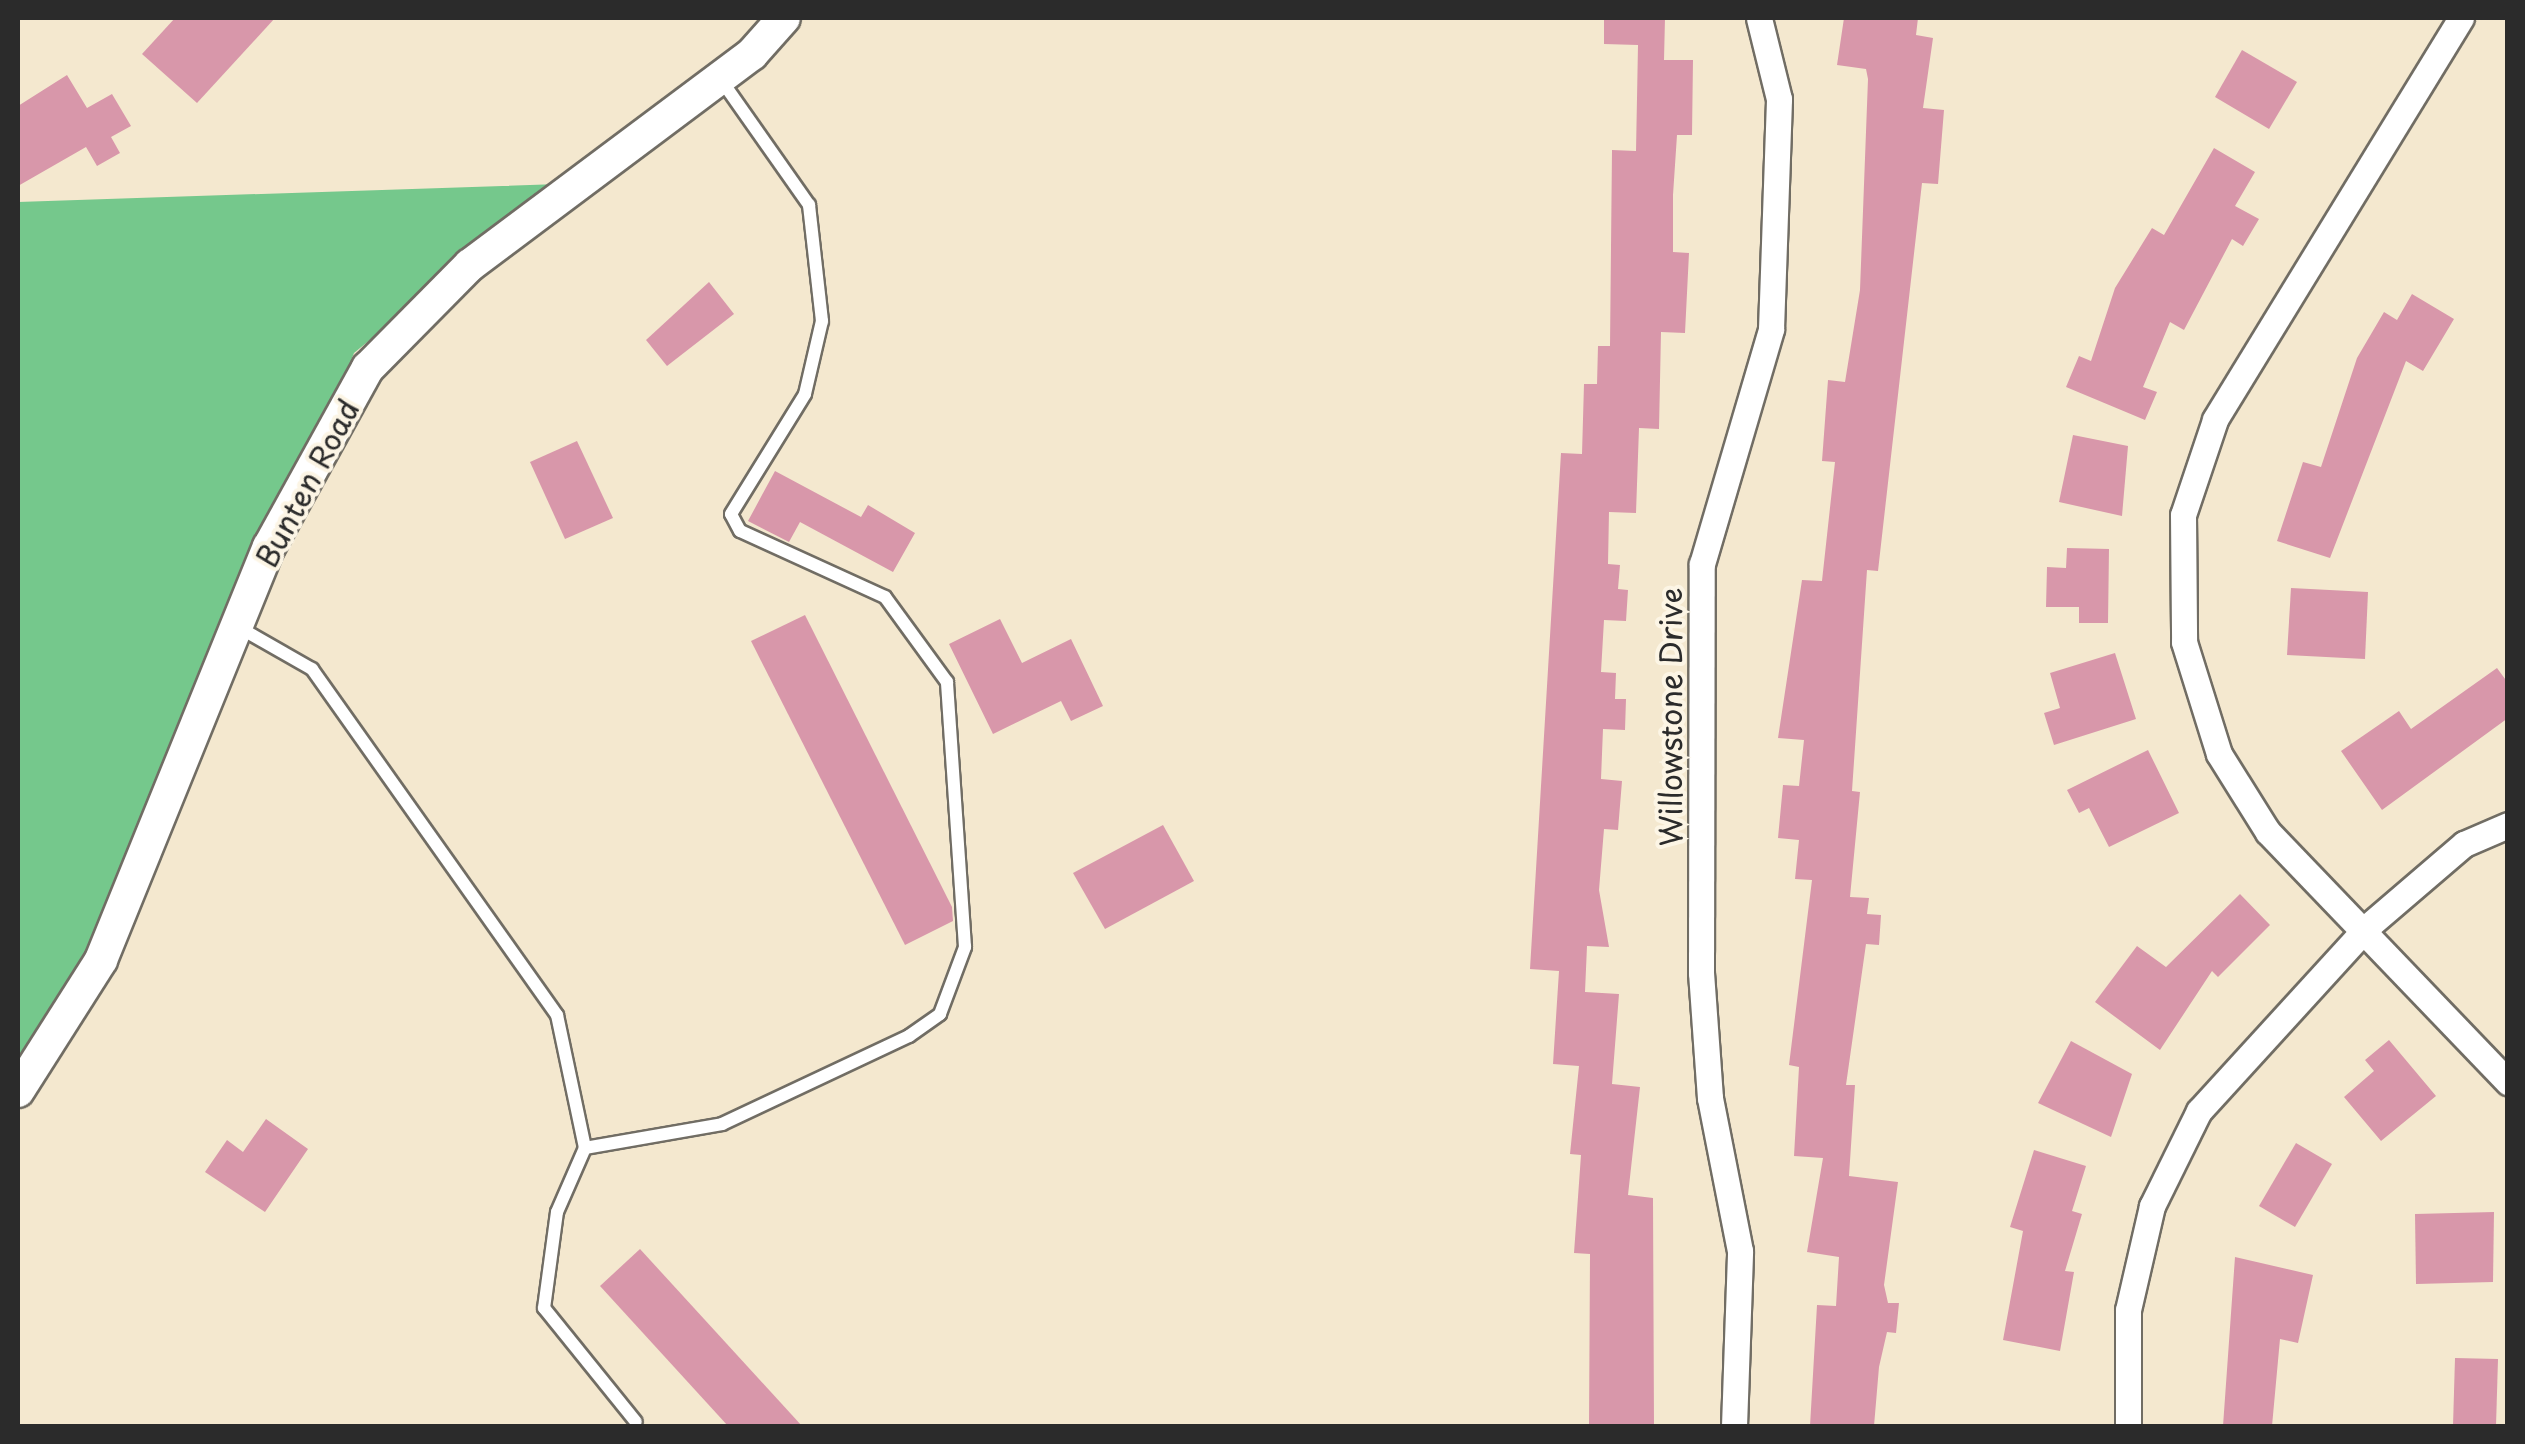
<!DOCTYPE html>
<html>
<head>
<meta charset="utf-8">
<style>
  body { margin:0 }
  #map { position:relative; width:2525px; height:1444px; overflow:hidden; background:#f4e8cf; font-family:"Playpen Sans",sans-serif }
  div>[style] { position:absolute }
  .green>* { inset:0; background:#75c88c }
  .building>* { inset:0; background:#d897aa }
  .roads { filter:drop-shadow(2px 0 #716d64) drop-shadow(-2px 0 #716d64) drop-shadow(0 2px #716d64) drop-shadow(0 -2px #716d64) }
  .service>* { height:12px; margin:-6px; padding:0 6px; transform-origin:6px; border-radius:6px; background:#fff }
  .minor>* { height:25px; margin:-12.5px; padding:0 12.5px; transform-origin:12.5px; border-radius:12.5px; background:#fff }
  .tertiary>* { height:32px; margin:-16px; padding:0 16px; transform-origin:16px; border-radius:16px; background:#fff }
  span { translate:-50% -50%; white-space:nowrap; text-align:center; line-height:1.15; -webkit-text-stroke:8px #fcf5e5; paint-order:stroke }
  .street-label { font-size:30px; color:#2b2b2b }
  .frame { position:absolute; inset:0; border:20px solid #2b2b2b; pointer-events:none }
</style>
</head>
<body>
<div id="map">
  <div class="green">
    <div style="clip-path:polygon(559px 184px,354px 353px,134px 906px,18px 1063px,18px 202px)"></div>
  </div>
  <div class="building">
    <div style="clip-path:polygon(175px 18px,275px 18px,197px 103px,142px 54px)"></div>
    <div style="clip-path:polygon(1604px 18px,1665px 18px,1664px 60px,1693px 60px,1692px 135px,1677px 135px,1673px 195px,1673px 252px,1689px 253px,1685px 333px,1661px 332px,1659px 429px,1639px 428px,1636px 513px,1609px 512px,1608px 564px,1620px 565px,1618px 589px,1628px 590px,1626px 621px,1604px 620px,1601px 672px,1616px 673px,1615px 699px,1626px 699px,1625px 730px,1603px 729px,1601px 779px,1622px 781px,1618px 830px,1604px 829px,1599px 890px,1609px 947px,1587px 946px,1585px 992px,1619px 994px,1612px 1084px,1640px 1087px,1628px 1195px,1653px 1198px,1654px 1426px,1589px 1426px,1590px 1254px,1574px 1253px,1581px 1155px,1570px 1154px,1579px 1066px,1553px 1064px,1559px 971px,1530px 969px,1561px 453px,1582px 454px,1584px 384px,1597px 384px,1598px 346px,1610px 346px,1612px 150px,1636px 151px,1638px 45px,1604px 44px)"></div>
    <div style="clip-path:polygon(1844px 18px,1918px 18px,1916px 35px,1933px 38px,1923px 108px,1944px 110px,1938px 184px,1922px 183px,1878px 571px,1867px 570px,1852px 791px,1860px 792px,1850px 897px,1869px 898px,1867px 914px,1881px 915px,1879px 945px,1866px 944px,1846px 1085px,1855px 1085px,1849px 1176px,1898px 1182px,1884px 1285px,1888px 1303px,1899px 1303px,1896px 1333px,1887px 1332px,1879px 1367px,1874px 1426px,1810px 1426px,1817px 1305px,1836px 1306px,1839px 1257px,1807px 1252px,1823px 1158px,1794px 1156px,1799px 1067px,1789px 1065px,1812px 880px,1795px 879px,1799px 840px,1778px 838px,1783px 785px,1799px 786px,1804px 740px,1778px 738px,1802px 580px,1822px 581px,1835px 462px,1822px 461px,1828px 380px,1845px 382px,1860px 290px,1868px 79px,1866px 69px,1837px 65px)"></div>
    <div style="clip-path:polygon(2242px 50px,2297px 82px,2269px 129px,2215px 97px)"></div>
    <div style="clip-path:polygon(67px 75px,87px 108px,112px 94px,131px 126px,111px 137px,120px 153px,97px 166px,86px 147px,18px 186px,18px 106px)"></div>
    <div style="clip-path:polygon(2214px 148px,2255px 172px,2235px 206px,2259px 219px,2243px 246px,2232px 239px,2184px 330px,2170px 322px,2143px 387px,2157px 392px,2145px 420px,2066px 387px,2079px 356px,2091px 361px,2115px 288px,2152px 228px,2164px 235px)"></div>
    <div style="clip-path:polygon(709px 282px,734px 314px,667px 366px,646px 340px)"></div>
    <div style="clip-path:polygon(2412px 294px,2454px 319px,2423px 371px,2406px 361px,2330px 558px,2277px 541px,2303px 462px,2321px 467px,2357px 358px,2384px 312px,2397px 320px)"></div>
    <div style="clip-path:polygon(2073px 435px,2128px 446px,2122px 516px,2059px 502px)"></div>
    <div style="clip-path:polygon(577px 441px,613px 518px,565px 539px,530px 462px)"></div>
    <div style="clip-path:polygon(775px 471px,861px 517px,868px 505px,915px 533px,893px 572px,800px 522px,789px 542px,748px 521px)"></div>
    <div style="clip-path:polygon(2067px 548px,2109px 549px,2108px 623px,2079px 623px,2079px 607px,2046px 607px,2047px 567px,2066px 568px)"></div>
    <div style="clip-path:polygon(2291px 588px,2368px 592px,2365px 659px,2287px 655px)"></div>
    <div style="clip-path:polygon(805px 615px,952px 907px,953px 921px,905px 945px,751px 641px)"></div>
    <div style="clip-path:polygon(1000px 619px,1022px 663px,1071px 639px,1103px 706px,1071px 721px,1061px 701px,993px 734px,949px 644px)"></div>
    <div style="clip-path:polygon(2115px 653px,2136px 719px,2054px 745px,2044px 713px,2060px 708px,2050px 673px)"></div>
    <div style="clip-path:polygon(2497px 668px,2508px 683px,2508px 718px,2382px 810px,2341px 751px,2399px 711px,2411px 729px)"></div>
    <div style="clip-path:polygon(2148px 750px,2179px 813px,2109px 847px,2089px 808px,2079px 813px,2067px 790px)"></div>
    <div style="clip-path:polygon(1163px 825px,1194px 881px,1105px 929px,1073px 873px)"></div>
    <div style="clip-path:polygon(2240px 894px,2270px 925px,2218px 977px,2212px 971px,2160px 1050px,2095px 1002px,2137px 946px,2166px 967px)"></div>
    <div style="clip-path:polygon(2389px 1040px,2436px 1096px,2381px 1141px,2344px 1097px,2374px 1071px,2365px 1060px)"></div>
    <div style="clip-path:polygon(2071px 1041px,2132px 1074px,2111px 1137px,2038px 1103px)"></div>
    <div style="clip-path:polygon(266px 1119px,308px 1149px,265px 1212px,205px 1172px,227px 1140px,243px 1152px)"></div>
    <div style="clip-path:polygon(2296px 1143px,2332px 1164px,2295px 1227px,2259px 1206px)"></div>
    <div style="clip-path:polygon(2034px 1150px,2086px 1166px,2072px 1211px,2082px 1214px,2065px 1271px,2074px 1272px,2060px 1351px,2003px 1340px,2023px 1231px,2010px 1227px)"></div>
    <div style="clip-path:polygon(2494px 1212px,2493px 1282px,2416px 1284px,2415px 1214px)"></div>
    <div style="clip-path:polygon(640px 1249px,802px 1426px,728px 1426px,600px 1286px)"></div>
    <div style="clip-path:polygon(2235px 1257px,2313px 1275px,2298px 1343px,2280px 1339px,2272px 1426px,2223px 1426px)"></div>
    <div style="clip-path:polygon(2455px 1358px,2498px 1359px,2496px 1426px,2453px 1426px)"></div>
  </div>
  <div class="roads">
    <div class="service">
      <div style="left:240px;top:628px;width:83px;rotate:29.7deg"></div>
      <div style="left:312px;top:669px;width:424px;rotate:54.7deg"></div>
      <div style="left:557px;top:1015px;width:136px;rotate:78.1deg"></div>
      <div style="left:585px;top:1148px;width:70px;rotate:113.6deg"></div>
      <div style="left:557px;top:1212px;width:97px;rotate:97.7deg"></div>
      <div style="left:544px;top:1308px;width:146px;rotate:51.1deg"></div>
      <div style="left:585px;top:1148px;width:139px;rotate:-9.9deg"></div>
      <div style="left:722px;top:1124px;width:207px;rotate:-25.2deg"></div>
      <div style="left:909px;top:1036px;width:38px;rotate:-35deg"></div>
      <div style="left:940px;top:1014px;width:72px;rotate:-69.5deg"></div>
      <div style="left:965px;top:947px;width:266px;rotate:-93.9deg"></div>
      <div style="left:947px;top:682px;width:105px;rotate:-126.1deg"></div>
      <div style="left:885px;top:597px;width:159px;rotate:-155.5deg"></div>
      <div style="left:740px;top:531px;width:19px;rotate:-118deg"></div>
      <div style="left:731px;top:514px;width:141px;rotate:-58.3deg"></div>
      <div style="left:805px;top:394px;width:75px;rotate:-76.9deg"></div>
      <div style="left:822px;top:321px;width:117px;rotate:-96.4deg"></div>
      <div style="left:809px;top:205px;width:151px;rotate:-125.1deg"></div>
    </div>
    <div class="minor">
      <div style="left:2461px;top:18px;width:471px;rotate:121.5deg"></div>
      <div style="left:2215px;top:420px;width:100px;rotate:108.6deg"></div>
      <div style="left:2183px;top:515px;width:127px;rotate:89.5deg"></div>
      <div style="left:2184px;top:642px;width:117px;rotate:72.6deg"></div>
      <div style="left:2219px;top:754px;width:92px;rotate:57.9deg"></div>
      <div style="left:2268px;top:832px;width:347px;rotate:46.2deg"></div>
      <div style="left:1734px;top:1426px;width:175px;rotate:-88deg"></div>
      <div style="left:1740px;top:1251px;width:156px;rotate:-101.1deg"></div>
      <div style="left:1710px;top:1098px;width:125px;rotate:-94.1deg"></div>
      <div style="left:1701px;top:973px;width:409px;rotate:-89.9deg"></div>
      <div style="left:1702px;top:564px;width:245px;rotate:-73.6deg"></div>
      <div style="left:1771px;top:329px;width:230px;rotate:-88deg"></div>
      <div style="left:1779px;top:99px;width:83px;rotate:-103.9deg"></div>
      <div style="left:2128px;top:1426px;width:116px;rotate:-90deg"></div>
      <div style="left:2128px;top:1310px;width:107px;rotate:-77deg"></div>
      <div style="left:2152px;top:1206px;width:106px;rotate:-63.7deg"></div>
      <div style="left:2199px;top:1111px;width:249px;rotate:-47.6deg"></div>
      <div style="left:2367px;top:927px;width:128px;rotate:-40.6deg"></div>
      <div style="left:2464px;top:844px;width:48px;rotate:-23.4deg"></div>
    </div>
    <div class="tertiary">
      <div style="left:18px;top:1091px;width:155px;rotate:-57.6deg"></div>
      <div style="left:101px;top:960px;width:446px;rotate:-67.9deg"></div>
      <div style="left:269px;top:547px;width:205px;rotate:-61.1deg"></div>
      <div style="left:368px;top:368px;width:145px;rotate:-45.3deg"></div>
      <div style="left:470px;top:265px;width:352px;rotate:-36.8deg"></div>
      <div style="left:752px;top:54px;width:48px;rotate:-48.4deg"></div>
    </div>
  </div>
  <div class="street-label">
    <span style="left:307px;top:483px;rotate:-62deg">Bunten Road</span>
    <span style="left:1670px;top:717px;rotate:-90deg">Willowstone Drive</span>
  </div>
  <div class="frame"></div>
</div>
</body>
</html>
